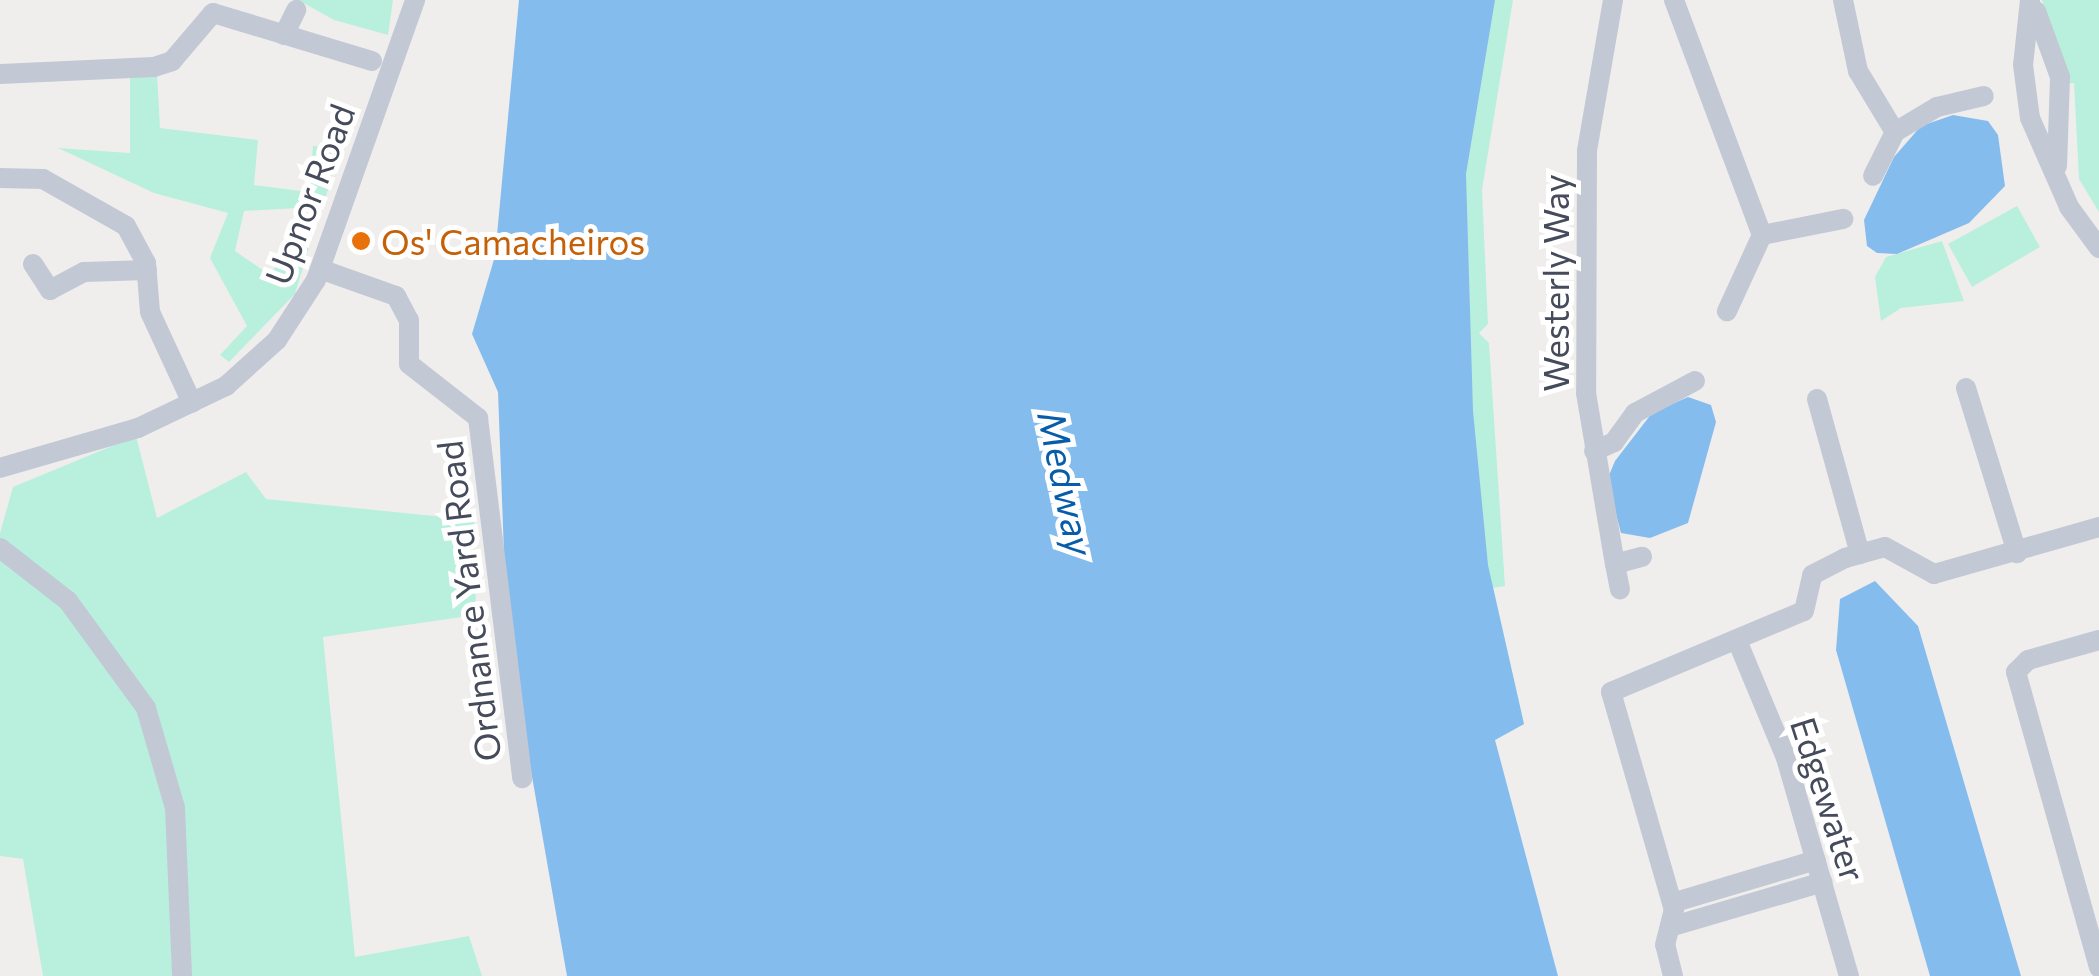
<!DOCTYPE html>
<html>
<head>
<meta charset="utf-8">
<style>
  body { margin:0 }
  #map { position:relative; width:2099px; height:976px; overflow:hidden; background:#f0eeed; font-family:Commissioner,sans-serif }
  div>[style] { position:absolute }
  .green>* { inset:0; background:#b9f0dd }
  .water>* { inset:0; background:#85bcee }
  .street>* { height:20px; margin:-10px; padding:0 10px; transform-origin:10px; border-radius:10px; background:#c3c8d5 }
  .dots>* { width:28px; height:28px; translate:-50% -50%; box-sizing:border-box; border:5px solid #fff; border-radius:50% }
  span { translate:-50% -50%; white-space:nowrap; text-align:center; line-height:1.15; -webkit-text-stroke:10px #fff; paint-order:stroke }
  .street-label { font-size:35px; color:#454b5b }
  .food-label { font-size:35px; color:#c56008 }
  .left { translate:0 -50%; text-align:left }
  .water-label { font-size:38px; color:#085dab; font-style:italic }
</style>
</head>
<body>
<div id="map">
  <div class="green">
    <div style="clip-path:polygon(298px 0,393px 0,388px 35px,334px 20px)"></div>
    <div style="clip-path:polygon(1423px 0,1513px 0,1482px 190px,1488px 324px,1479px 333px,1489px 343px,1505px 586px,1493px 588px,1524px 724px,1495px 740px)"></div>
    <div style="clip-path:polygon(2042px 0,2099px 0,2099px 212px,2079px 179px,2074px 83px,2065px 84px)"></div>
    <div style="clip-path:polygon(157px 72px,160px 128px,258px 140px,254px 185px,309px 192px,313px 146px,340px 149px,326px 196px,298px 208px,244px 211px,235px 251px,270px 275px,309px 215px,315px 227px,295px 294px,229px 362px,220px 355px,247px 326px,210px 258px,228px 213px,154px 193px,58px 148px,130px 153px,130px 76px)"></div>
    <div style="clip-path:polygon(2017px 206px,2040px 247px,1972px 287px,1948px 244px)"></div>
    <div style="clip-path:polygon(1942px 241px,1964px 301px,1901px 308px,1881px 321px,1875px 277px,1886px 257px)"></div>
    <div style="clip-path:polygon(136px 436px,157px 518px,246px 472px,266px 499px,474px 520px,476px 615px,323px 637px,355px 957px,469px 936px,482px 976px,43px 976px,23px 859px,0 856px,0 533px,13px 487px)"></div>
  </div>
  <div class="water">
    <div style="clip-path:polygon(519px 0,1495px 0,1466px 174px,1473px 411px,1488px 565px,1524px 724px,1495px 740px,1558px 976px,567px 976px,507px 634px,498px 392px,472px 334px,495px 256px)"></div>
    <div style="clip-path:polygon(1953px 115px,1988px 121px,1998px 135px,2005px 186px,1969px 223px,1897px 254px,1877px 253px,1867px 246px,1864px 220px,1894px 157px,1921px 126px)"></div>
    <div style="clip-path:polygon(1688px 397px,1711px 405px,1716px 422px,1688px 523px,1650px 538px,1621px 533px,1607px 480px,1615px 461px,1652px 413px)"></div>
    <div style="clip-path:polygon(1875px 581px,1918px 626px,2021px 976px,1930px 976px,1836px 650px,1840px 599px)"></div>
  </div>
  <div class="street">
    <div style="left:1613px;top:0;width:153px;rotate:99.8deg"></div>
    <div style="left:1587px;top:151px;width:242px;rotate:90.2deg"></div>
    <div style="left:1586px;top:393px;width:173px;rotate:80.4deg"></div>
    <div style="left:1615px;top:564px;width:28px;rotate:-15deg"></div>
    <div style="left:1674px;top:0;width:251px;rotate:69.5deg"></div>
    <div style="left:1762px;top:235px;width:84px;rotate:114.7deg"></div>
    <div style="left:1843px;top:0;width:73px;rotate:78.1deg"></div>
    <div style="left:1858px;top:71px;width:71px;rotate:58.8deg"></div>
    <div style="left:1895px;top:132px;width:49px;rotate:116.6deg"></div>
    <div style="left:2030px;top:0;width:65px;rotate:96.1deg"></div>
    <div style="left:2023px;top:65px;width:53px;rotate:82.5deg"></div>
    <div style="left:2030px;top:118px;width:97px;rotate:66.3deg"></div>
    <div style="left:2069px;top:207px;width:51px;rotate:53.8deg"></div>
    <div style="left:2036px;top:11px;width:70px;rotate:70deg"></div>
    <div style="left:2060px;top:77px;width:89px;rotate:91.9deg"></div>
    <div style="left:284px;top:35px;width:28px;rotate:-64deg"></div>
    <div style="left:0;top:74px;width:154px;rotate:-2.6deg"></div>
    <div style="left:154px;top:67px;width:19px;rotate:-18deg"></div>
    <div style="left:172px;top:61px;width:63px;rotate:-49.5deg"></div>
    <div style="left:213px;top:13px;width:166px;rotate:16.8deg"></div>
    <div style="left:1895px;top:132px;width:49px;rotate:-30.8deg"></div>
    <div style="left:1937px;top:107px;width:48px;rotate:-13.2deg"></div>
    <div style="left:0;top:178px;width:43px;rotate:1.3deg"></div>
    <div style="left:43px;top:179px;width:95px;rotate:29.5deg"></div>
    <div style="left:126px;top:226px;width:42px;rotate:61.6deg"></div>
    <div style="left:146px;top:263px;width:49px;rotate:85.3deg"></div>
    <div style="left:150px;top:312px;width:100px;rotate:65.2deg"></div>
    <div style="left:1762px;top:235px;width:83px;rotate:-11.2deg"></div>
    <div style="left:33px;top:264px;width:31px;rotate:57deg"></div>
    <div style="left:50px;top:290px;width:38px;rotate:-28deg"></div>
    <div style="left:84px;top:272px;width:63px;rotate:-1.8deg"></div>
    <div style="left:320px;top:269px;width:81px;rotate:19.6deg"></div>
    <div style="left:396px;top:296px;width:27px;rotate:62deg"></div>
    <div style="left:409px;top:320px;width:44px;rotate:90deg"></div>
    <div style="left:409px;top:364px;width:88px;rotate:38deg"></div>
    <div style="left:478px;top:418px;width:363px;rotate:83deg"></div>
    <div style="left:1966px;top:388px;width:173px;rotate:72.8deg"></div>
    <div style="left:1817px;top:399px;width:161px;rotate:74.5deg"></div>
    <div style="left:1594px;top:451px;width:22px;rotate:-24deg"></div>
    <div style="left:1614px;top:442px;width:36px;rotate:-54deg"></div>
    <div style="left:1635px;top:413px;width:68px;rotate:-28.1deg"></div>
    <div style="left:0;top:468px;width:144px;rotate:-16.2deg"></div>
    <div style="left:138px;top:428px;width:98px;rotate:-25.5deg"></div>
    <div style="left:226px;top:386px;width:69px;rotate:-42deg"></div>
    <div style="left:277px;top:340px;width:72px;rotate:-57deg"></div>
    <div style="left:316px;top:280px;width:297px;rotate:-70.5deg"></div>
    <div style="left:0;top:548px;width:86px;rotate:37.9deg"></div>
    <div style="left:68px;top:601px;width:132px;rotate:53.9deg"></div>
    <div style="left:146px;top:708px;width:104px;rotate:73.8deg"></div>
    <div style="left:175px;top:808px;width:168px;rotate:87.6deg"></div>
    <div style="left:1615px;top:564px;width:26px;rotate:79deg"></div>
    <div style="left:2099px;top:640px;width:74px;rotate:164.3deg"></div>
    <div style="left:2028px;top:660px;width:17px;rotate:135deg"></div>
    <div style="left:2016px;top:672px;width:307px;rotate:74.3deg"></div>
    <div style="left:1739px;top:645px;width:122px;rotate:67.4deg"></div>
    <div style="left:1786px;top:758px;width:227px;rotate:73.9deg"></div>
    <div style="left:1672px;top:903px;width:150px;rotate:-16.6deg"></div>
    <div style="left:1670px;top:927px;width:159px;rotate:-16.4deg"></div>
    <div style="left:1673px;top:976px;width:32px;rotate:-104deg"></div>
    <div style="left:1665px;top:945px;width:36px;rotate:-76deg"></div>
    <div style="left:1674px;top:910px;width:227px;rotate:-106.1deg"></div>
    <div style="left:1611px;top:692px;width:209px;rotate:-22.8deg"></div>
    <div style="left:1804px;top:611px;width:37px;rotate:-77deg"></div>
    <div style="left:1812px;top:575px;width:37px;rotate:-27deg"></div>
    <div style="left:1845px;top:558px;width:41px;rotate:-15.4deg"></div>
    <div style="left:1885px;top:547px;width:56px;rotate:28.9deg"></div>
    <div style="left:1934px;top:574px;width:172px;rotate:-15.9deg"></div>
  </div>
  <div class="dots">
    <div style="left:361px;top:241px;background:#e8710a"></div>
  </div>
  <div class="street-label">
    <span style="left:309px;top:194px;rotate:-69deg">Upnor Road</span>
    <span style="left:1555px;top:283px;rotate:-90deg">Westerly Way</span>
    <span style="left:468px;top:601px;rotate:-97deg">Ordnance Yard Road</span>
    <span style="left:1829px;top:799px;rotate:72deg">Edgewater</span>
  </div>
  <div class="food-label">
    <span class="left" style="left:381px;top:241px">Os' Camacheiros</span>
  </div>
  <div class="water-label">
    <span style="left:1067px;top:483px;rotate:78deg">Medway</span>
  </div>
</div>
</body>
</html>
